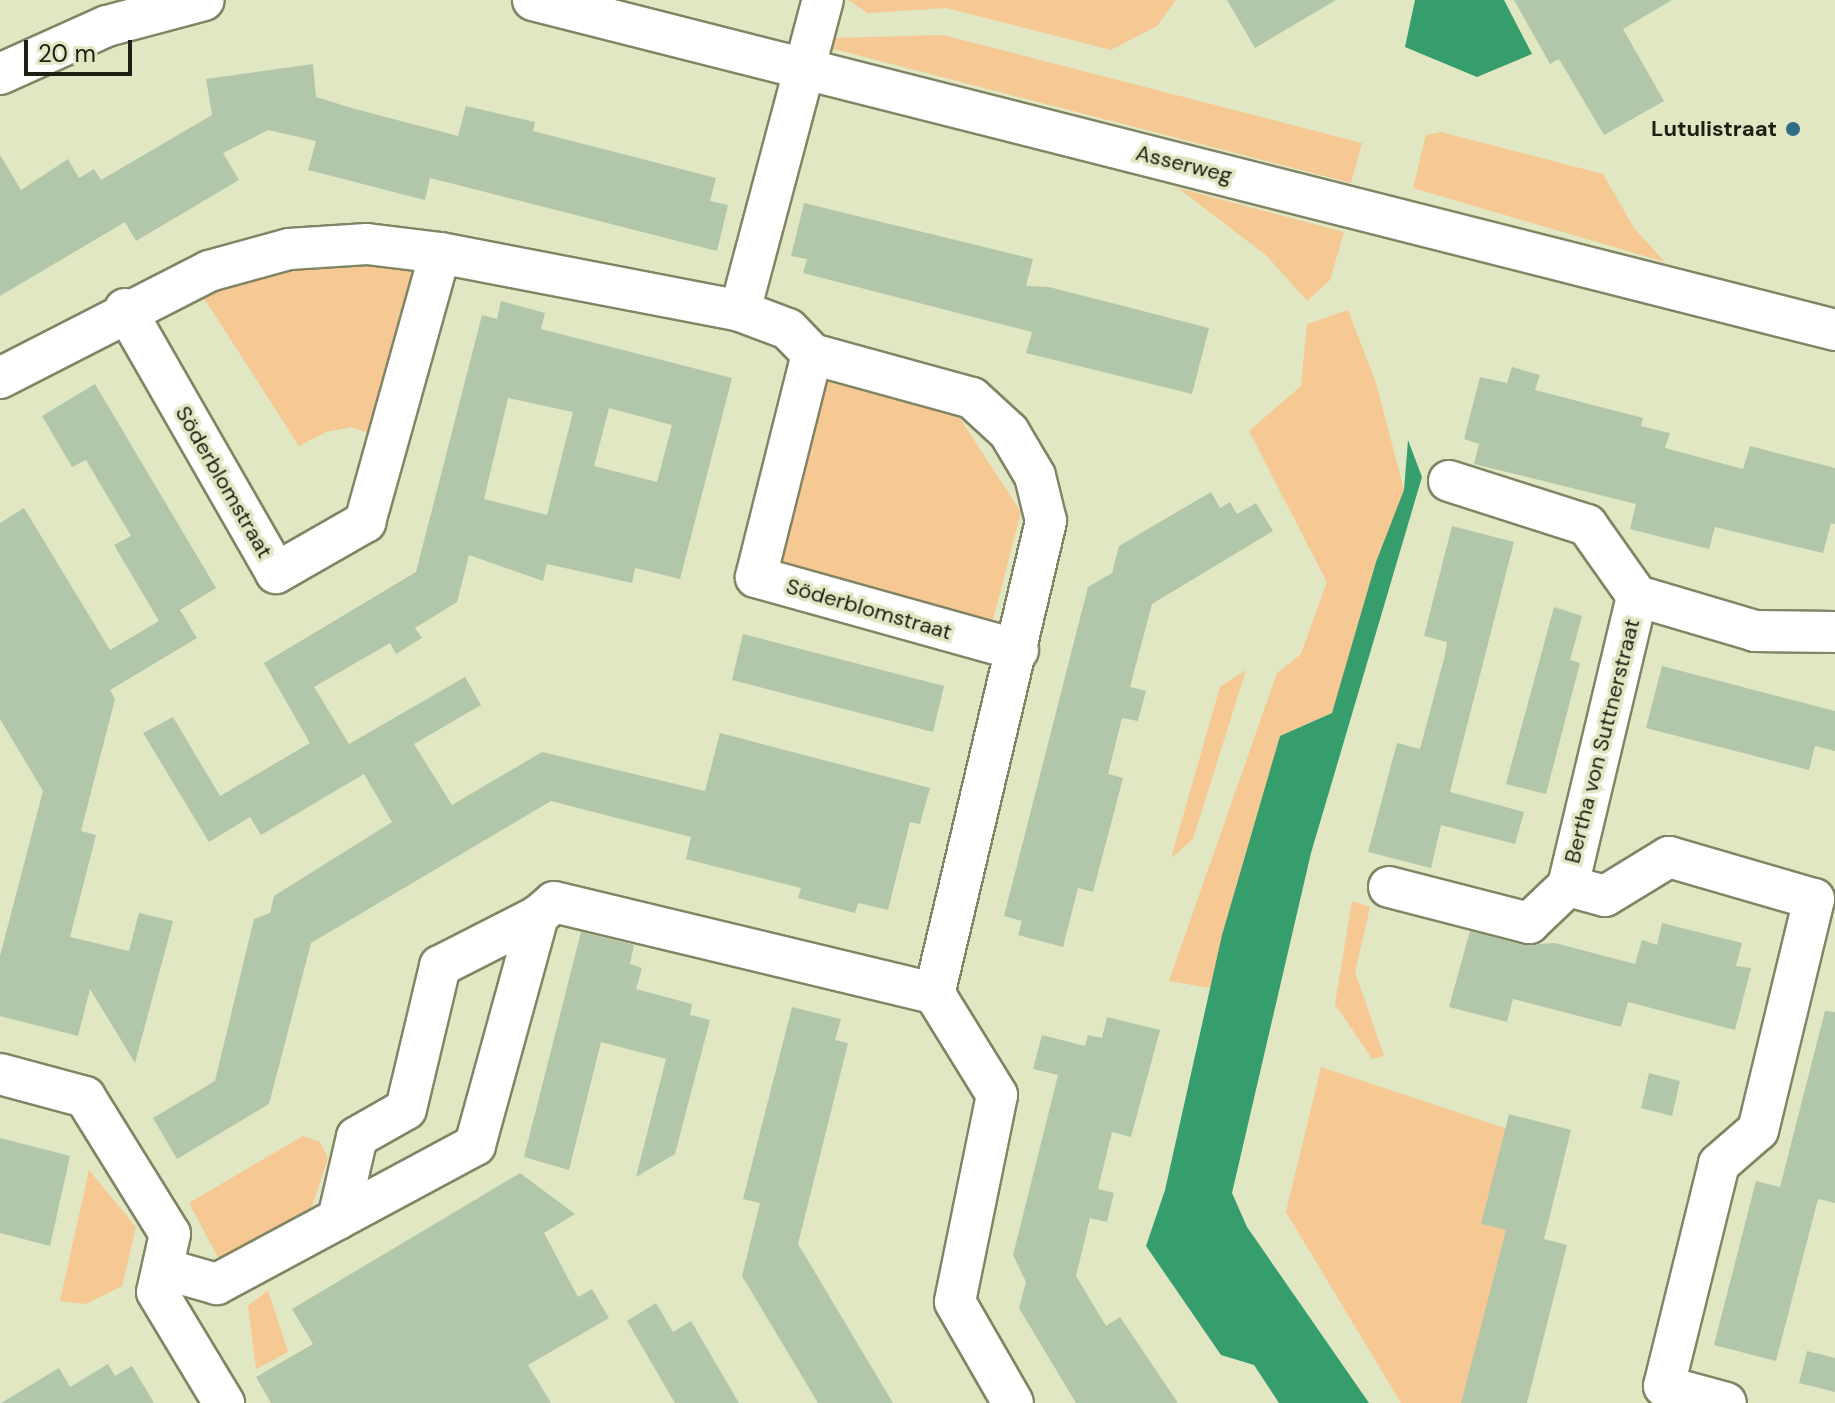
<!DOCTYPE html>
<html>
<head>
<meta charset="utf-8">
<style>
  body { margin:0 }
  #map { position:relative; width:1835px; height:1403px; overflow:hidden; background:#e1e6c3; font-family:"DM Sans",sans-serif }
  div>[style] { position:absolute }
  .green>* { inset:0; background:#f6c893 }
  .water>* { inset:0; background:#369d6c }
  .building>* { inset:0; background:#b2c7a9 }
  .roads { filter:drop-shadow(2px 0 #818565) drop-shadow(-2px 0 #818565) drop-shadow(0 2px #818565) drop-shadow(0 -2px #818565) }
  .minor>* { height:40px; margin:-20px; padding:0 20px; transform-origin:20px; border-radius:20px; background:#fff }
  .dots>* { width:22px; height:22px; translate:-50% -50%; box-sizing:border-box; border:4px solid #e1e6c3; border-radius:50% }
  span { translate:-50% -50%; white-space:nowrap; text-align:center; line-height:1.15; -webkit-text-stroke:7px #e1e6c3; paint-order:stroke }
  .poi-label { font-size:22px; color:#1e1f12; font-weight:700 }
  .right { translate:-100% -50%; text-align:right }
  .street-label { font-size:22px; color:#1e1f12 }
  .scale { position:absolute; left:24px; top:40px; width:108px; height:36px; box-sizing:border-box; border:4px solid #1e1f12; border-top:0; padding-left:10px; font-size:24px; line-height:28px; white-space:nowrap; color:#1e1f12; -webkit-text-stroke:6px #e1e6c3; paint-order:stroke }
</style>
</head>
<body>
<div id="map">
  <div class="green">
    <div style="clip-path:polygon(848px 0,1176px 0,1157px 26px,1111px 50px,946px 8px,868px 13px)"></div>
    <div style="clip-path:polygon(943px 35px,1362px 143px,1351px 183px,830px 48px,833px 38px)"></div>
    <div style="clip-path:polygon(1441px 132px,1603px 174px,1634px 228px,1665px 262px,1413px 188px,1426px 135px)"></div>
    <div style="clip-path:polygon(1178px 188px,1344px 232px,1330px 280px,1307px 301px,1267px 256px)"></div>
    <div style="clip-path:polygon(307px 263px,420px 264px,375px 435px,351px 427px,326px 432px,299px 446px,200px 292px)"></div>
    <div style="clip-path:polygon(1348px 310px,1376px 383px,1404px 490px,1332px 713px,1280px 736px,1210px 988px,1169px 981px,1277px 673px,1301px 654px,1327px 582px,1249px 431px,1301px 386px,1307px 324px)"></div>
    <div style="clip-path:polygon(819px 376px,957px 414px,1021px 512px,989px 635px,761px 570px)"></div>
    <div style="clip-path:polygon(1246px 670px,1193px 839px,1171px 858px,1220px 687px)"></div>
    <div style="clip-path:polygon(1352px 901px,1370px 907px,1355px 972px,1384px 1056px,1372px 1059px,1335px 1004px)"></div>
    <div style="clip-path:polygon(1321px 1067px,1511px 1130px,1517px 1232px,1474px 1403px,1401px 1403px,1286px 1212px)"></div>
    <div style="clip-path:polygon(303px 1136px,320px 1142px,328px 1158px,309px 1215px,222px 1265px,189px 1203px)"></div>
    <div style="clip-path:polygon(89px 1170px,136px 1227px,122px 1286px,86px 1304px,60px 1301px)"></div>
    <div style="clip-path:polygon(268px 1290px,288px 1352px,256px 1369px,248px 1306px)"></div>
  </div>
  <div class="water">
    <div style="clip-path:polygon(1415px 0,1504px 0,1532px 54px,1477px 77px,1405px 47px)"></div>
    <div style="clip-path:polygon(1408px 440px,1422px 477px,1311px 853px,1232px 1193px,1247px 1227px,1369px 1403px,1279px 1403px,1254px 1365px,1221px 1355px,1146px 1246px,1165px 1190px,1222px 935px,1280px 736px,1332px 713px,1376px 562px,1404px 490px)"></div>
  </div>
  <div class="building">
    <div style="clip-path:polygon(1227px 0,1336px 0,1255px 48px)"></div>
    <div style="clip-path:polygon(1514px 0,1672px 0,1623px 29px,1664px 101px,1604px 135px,1559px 59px,1550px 64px)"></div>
    <div style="clip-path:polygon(313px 64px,316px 97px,355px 109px,458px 136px,466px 106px,535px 122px,533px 131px,716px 178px,710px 201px,728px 205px,717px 251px,430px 178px,425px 200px,308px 170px,316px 141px,268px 130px,223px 153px,239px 180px,136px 241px,125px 222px,0 296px,0 155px,21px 190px,68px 159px,79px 178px,94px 169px,101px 180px,212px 115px,206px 79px)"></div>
    <div style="clip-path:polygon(804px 203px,1033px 259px,1026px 286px,1049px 287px,1209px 328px,1192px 394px,1026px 353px,1032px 332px,803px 273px,807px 259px,791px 256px)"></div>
    <div style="clip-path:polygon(evenodd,501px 301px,545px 313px,541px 329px,732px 378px,680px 579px,635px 568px,632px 583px,547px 564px,543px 581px,469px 555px,457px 602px,415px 628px,422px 638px,396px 654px,390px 643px,314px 687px,349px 744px,465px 677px,481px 705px,414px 744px,452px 805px,542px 752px,705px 791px,720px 733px,930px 788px,920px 824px,910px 822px,888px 910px,858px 903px,855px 913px,798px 898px,801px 888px,686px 859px,691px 837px,551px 801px,311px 943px,269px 1104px,177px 1159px,153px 1118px,215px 1081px,254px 919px,270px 913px,274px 896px,392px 822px,364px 774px,261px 835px,250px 817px,209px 842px,143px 733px,173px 717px,220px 796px,310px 743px,264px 663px,416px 572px,482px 315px,497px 319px,501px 301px,508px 398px,573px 412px,547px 515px,484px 499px,508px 398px,501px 301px,609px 408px,672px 425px,657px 482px,594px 466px,609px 408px)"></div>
    <div style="clip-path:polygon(1512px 367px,1540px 375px,1535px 390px,1643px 418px,1641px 426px,1670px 433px,1665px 448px,1743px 469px,1750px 446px,1835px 468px,1835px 524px,1831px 523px,1823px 553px,1715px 527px,1709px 549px,1693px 545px,1630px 529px,1636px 504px,1474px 464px,1479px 444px,1464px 439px,1480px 377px,1507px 383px)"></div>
    <div style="clip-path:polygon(95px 384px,216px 588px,180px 610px,197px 638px,110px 690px,115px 699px,81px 831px,96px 835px,70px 937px,129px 951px,139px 913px,173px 921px,135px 1063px,90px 989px,78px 1036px,0 1016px,0 956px,43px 791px,0 719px,0 523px,24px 508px,110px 650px,159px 621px,114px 545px,131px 536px,86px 460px,72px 467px,42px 416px)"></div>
    <div style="clip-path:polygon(1211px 492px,1220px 508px,1230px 502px,1237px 514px,1256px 503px,1273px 531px,1152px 604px,1130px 687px,1146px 691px,1138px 721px,1122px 718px,1108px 774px,1123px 778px,1093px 892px,1078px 888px,1063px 947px,1018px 935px,1022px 921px,1004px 916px,1088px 587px,1112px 573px,1119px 546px)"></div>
    <div style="clip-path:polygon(1452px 526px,1514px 542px,1450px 792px,1524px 812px,1515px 844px,1441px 825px,1431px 868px,1368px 852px,1397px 743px,1420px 749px,1445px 655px,1447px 642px,1424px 636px)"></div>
    <div style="clip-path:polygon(1554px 607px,1582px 616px,1570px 660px,1580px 663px,1546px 794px,1506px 784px)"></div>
    <div style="clip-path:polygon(743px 634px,944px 686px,933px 732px,732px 680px)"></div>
    <div style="clip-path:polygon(1662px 666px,1835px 711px,1835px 751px,1815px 746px,1809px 770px,1646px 728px)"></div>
    <div style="clip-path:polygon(1662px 923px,1742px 943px,1736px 966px,1751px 968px,1735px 1030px,1628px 1002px,1621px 1027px,1513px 999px,1507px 1022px,1449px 1007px,1470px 931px,1523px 945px,1555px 943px,1635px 964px,1642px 940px,1657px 945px)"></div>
    <div style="clip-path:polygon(581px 932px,634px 945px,630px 964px,642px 968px,636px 989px,692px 1004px,690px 1015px,710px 1020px,675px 1154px,636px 1177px,666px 1059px,601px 1042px,569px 1170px,524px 1157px)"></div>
    <div style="clip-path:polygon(792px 1007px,841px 1019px,835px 1040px,848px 1043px,798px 1244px,893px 1403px,818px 1403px,742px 1276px,760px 1203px,743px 1199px)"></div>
    <div style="clip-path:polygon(1825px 1011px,1835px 1012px,1835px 1203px,1818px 1199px,1776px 1361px,1714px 1345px,1756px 1181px,1780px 1187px)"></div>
    <div style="clip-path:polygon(1107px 1017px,1160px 1030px,1131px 1137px,1112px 1132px,1098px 1189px,1114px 1193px,1107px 1222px,1090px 1218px,1076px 1276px,1106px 1326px,1120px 1317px,1178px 1403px,1076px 1403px,1019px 1308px,1026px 1282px,1013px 1255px,1058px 1075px,1033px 1069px,1042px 1035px,1085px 1046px,1088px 1035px,1102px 1038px)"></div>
    <div style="clip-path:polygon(1649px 1073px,1680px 1081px,1672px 1116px,1641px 1108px)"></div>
    <div style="clip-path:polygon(1509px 1114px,1571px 1130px,1544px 1239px,1567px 1245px,1527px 1403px,1461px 1403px,1506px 1230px,1481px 1224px)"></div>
    <div style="clip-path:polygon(0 1138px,70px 1156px,50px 1246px,0 1233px)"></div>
    <div style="clip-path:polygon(520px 1173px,575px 1214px,544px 1233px,578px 1297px,592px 1289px,609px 1318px,528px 1365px,551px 1403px,271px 1403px,256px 1377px,313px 1344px,292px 1309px)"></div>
    <div style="clip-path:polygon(656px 1303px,673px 1332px,691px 1321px,739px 1403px,675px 1403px,627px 1321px)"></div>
    <div style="clip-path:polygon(1807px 1351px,1835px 1358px,1835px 1392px,1799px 1383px)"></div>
    <div style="clip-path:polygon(108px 1364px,115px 1376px,132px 1366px,154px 1403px,1px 1403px,59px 1368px,70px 1387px)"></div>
  </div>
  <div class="roads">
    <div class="minor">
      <div style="left:533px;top:0;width:1343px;rotate:14.22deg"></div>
      <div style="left:0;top:74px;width:117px;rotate:-24.2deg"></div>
      <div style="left:107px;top:26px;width:100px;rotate:-15deg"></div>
      <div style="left:125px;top:309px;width:304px;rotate:60.2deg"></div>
      <div style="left:276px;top:573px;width:103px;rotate:-29.8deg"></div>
      <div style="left:365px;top:522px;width:279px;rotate:-74.4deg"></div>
      <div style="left:740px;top:311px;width:322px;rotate:-75.1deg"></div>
      <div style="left:812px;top:354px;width:230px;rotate:104.1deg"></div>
      <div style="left:756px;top:577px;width:272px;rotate:15.6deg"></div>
      <div style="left:0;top:378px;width:235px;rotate:-27.1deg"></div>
      <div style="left:209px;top:271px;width:83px;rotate:-15.4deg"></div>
      <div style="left:289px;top:249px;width:78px;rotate:-3.7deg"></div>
      <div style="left:367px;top:244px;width:74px;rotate:7deg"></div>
      <div style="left:440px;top:253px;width:306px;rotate:10.9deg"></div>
      <div style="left:740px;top:311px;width:51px;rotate:20.6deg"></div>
      <div style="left:788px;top:329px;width:35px;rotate:46deg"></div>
      <div style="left:812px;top:354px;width:166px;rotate:15.4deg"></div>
      <div style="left:972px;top:398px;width:50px;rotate:42.6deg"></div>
      <div style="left:1009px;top:432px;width:51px;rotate:59.4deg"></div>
      <div style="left:1035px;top:476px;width:46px;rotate:76.3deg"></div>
      <div style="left:1046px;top:521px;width:485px;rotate:103.3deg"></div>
      <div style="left:1449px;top:481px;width:145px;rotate:17.7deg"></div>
      <div style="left:1587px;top:525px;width:87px;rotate:54.8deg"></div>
      <div style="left:1637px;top:596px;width:123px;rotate:16.5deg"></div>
      <div style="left:1755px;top:631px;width:80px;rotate:0.7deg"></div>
      <div style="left:1568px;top:886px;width:38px;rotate:15deg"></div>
      <div style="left:1605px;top:896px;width:75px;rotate:-31.4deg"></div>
      <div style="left:1669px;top:857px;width:151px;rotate:16.2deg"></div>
      <div style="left:1814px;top:899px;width:238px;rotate:103.6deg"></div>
      <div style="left:1758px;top:1130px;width:52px;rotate:138.9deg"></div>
      <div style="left:1719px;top:1164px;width:229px;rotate:103.9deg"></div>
      <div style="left:1664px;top:1386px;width:64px;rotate:15.3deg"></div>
      <div style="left:1389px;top:887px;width:145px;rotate:14.4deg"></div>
      <div style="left:1529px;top:923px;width:54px;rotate:-43.5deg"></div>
      <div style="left:1568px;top:886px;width:298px;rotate:-76.6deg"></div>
      <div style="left:0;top:1074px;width:88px;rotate:15.1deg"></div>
      <div style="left:85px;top:1097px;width:161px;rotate:58.2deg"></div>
      <div style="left:170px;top:1234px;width:59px;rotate:102.6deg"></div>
      <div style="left:157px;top:1292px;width:130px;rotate:58.9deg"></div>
      <div style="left:338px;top:1219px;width:84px;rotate:-77deg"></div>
      <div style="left:357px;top:1137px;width:56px;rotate:-29.7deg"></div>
      <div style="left:406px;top:1109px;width:147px;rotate:-76.6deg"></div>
      <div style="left:440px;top:966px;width:110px;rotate:-27deg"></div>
      <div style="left:538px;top:916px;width:21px;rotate:-41deg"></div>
      <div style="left:554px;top:902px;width:391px;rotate:13.5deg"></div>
      <div style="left:934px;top:993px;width:120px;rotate:58.3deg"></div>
      <div style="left:997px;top:1095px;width:211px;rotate:101.5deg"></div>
      <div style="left:955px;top:1302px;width:116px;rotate:60.1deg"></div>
      <div style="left:164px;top:1269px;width:55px;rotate:15.8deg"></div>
      <div style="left:217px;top:1284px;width:293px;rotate:-28.3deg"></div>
      <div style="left:475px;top:1145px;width:238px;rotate:-74.6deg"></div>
    </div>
  </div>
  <div class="dots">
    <div style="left:1793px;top:129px;background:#316e85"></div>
  </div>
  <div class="poi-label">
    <span class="right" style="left:1777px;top:129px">Lutulistraat</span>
  </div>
  <div class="street-label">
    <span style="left:1184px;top:164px;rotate:14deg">Asserweg</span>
    <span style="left:224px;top:482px;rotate:60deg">Söderblomstraat</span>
    <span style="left:869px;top:609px;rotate:16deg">Söderblomstraat</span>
    <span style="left:1602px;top:741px;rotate:-76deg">Bertha von Suttnerstraat</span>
  </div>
  <div class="scale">20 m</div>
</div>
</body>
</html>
